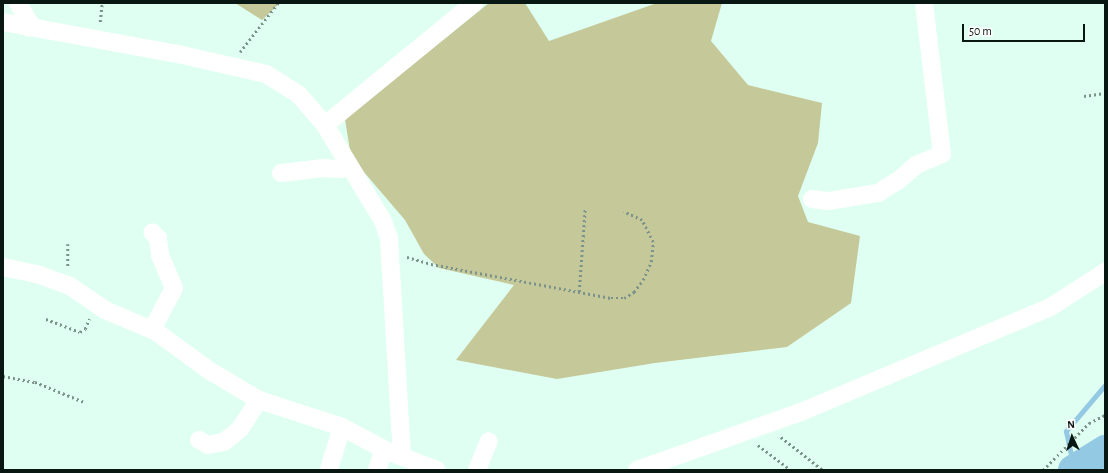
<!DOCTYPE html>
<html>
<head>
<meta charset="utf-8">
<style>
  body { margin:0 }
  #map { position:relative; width:1108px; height:473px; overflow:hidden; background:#dffff2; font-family:"Alegreya Sans",sans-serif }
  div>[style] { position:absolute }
  .green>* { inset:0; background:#c5c898 }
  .stream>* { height:5px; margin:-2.5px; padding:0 2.5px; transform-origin:2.5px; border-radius:2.5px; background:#93c9e3 }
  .river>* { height:30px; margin:-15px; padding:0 15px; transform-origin:15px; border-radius:15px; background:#93c9e3 }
  .path>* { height:2.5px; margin-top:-1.25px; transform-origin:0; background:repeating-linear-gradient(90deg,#7b938a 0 2px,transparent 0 5px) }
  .minor>* { height:18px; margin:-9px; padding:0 9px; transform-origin:9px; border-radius:9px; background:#fff }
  span { translate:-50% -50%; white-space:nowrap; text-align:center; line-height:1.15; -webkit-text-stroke:3px #fff; paint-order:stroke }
  .frame { position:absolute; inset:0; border:4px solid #091712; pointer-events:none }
  .north { position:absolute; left:1052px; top:417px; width:40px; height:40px; -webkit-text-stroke:3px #fff; paint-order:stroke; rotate:356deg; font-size:11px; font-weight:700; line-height:16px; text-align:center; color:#091712 }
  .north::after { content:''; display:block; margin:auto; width:14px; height:18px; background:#091712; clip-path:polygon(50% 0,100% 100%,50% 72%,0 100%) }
  .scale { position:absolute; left:962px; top:24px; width:123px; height:18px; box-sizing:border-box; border:2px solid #091712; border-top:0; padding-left:5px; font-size:12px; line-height:14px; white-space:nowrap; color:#091712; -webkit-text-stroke:3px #fff; paint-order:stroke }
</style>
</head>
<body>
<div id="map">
  <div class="green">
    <div style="clip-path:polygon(235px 3px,280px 3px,262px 20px)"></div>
    <div style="clip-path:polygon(489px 3px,525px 3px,549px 41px,657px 3px,722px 3px,711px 41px,748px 85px,822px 103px,818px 143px,798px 196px,808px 222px,860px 236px,851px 303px,787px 347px,655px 363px,557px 379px,456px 360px,514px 285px,439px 268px,424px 254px,405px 220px,351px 157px,345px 119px)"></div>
  </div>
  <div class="stream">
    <div style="left:1074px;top:469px;width:39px;rotate:-102deg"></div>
    <div style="left:1066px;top:431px;width:60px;rotate:-49.7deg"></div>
  </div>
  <div class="river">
    <div style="left:1073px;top:470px;width:38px;rotate:-32deg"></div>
  </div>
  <div class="path">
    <div style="left:100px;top:22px;width:19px;rotate:-84deg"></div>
    <div style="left:240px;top:52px;width:62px;rotate:-52.2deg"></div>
    <div style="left:1084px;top:96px;width:21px;rotate:-8deg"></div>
    <div style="left:68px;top:244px;width:24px;rotate:90deg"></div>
    <div style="left:407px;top:257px;width:25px;rotate:16deg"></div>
    <div style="left:431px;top:264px;width:183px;rotate:10.7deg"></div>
    <div style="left:611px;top:298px;width:13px"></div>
    <div style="left:624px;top:298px;width:12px;rotate:-31deg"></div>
    <div style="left:634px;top:292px;width:15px;rotate:-53deg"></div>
    <div style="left:643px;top:280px;width:20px;rotate:-66deg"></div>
    <div style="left:651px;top:262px;width:20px;rotate:-84deg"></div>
    <div style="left:653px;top:242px;width:25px;rotate:-117deg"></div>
    <div style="left:642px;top:220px;width:20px;rotate:-156deg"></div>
    <div style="left:579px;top:292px;width:83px;rotate:-85.9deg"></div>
    <div style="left:46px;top:319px;width:36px;rotate:21deg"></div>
    <div style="left:80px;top:332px;width:6px;rotate:-31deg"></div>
    <div style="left:85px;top:329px;width:11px;rotate:-68deg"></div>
    <div style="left:3px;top:376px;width:33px;rotate:11deg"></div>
    <div style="left:35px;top:382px;width:53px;rotate:22.2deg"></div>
    <div style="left:781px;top:437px;width:53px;rotate:38.2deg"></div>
    <div style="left:758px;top:445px;width:41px;rotate:37.1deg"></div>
    <div style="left:1043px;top:470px;width:66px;rotate:-45.6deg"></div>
    <div style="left:1089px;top:423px;width:18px;rotate:-27deg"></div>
  </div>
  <div class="minor">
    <div style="left:18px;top:3px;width:22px;rotate:60deg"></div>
    <div style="left:29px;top:22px;width:6px;rotate:90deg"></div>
    <div style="left:3px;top:22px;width:182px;rotate:10.4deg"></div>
    <div style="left:182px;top:55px;width:86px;rotate:12.7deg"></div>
    <div style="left:266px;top:74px;width:39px;rotate:32deg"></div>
    <div style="left:299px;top:95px;width:40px;rotate:49deg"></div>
    <div style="left:325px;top:125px;width:112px;rotate:58.9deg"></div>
    <div style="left:383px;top:221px;width:18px;rotate:71deg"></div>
    <div style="left:389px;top:238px;width:219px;rotate:86.6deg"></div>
    <div style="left:325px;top:125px;width:193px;rotate:-39.3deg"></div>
    <div style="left:281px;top:173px;width:43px;rotate:-6.6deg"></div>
    <div style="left:324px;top:168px;width:16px;rotate:4deg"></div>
    <div style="left:340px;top:169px;width:8px;rotate:-14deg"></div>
    <div style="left:812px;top:199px;width:16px;rotate:7deg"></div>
    <div style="left:828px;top:201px;width:51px;rotate:-9.1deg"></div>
    <div style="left:878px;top:193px;width:25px;rotate:-32deg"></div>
    <div style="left:899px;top:180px;width:23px;rotate:-41deg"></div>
    <div style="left:916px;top:165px;width:28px;rotate:-23deg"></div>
    <div style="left:942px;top:154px;width:152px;rotate:-96.8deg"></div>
    <div style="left:3px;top:267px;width:35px;rotate:12deg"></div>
    <div style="left:37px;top:274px;width:35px;rotate:20deg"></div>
    <div style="left:70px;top:286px;width:42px;rotate:34.4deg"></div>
    <div style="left:105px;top:310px;width:54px;rotate:22.8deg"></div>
    <div style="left:155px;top:331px;width:68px;rotate:36deg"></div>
    <div style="left:210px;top:371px;width:57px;rotate:30.6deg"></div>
    <div style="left:259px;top:400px;width:87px;rotate:18deg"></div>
    <div style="left:342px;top:427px;width:51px;rotate:28.1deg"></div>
    <div style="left:387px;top:451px;width:53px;rotate:20.8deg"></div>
    <div style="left:152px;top:330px;width:47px;rotate:-62.4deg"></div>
    <div style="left:174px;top:288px;width:36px;rotate:-113deg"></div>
    <div style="left:160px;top:255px;width:17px;rotate:-97deg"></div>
    <div style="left:158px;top:238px;width:8px;rotate:-135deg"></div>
    <div style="left:199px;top:440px;width:10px;rotate:29deg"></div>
    <div style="left:208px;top:445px;width:16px;rotate:-11deg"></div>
    <div style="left:224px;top:442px;width:21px;rotate:-39deg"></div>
    <div style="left:240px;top:429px;width:35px;rotate:-57deg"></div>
    <div style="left:329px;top:469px;width:44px;rotate:-72.8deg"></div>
    <div style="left:377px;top:470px;width:21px;rotate:-71deg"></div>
    <div style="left:477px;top:470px;width:31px;rotate:-68deg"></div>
    <div style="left:637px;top:470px;width:174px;rotate:-19.5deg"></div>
    <div style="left:801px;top:412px;width:269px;rotate:-22.8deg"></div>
    <div style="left:1049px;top:308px;width:67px;rotate:-32.7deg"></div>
  </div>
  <div class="frame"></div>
  <div class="north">N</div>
  <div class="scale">50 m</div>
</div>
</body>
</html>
